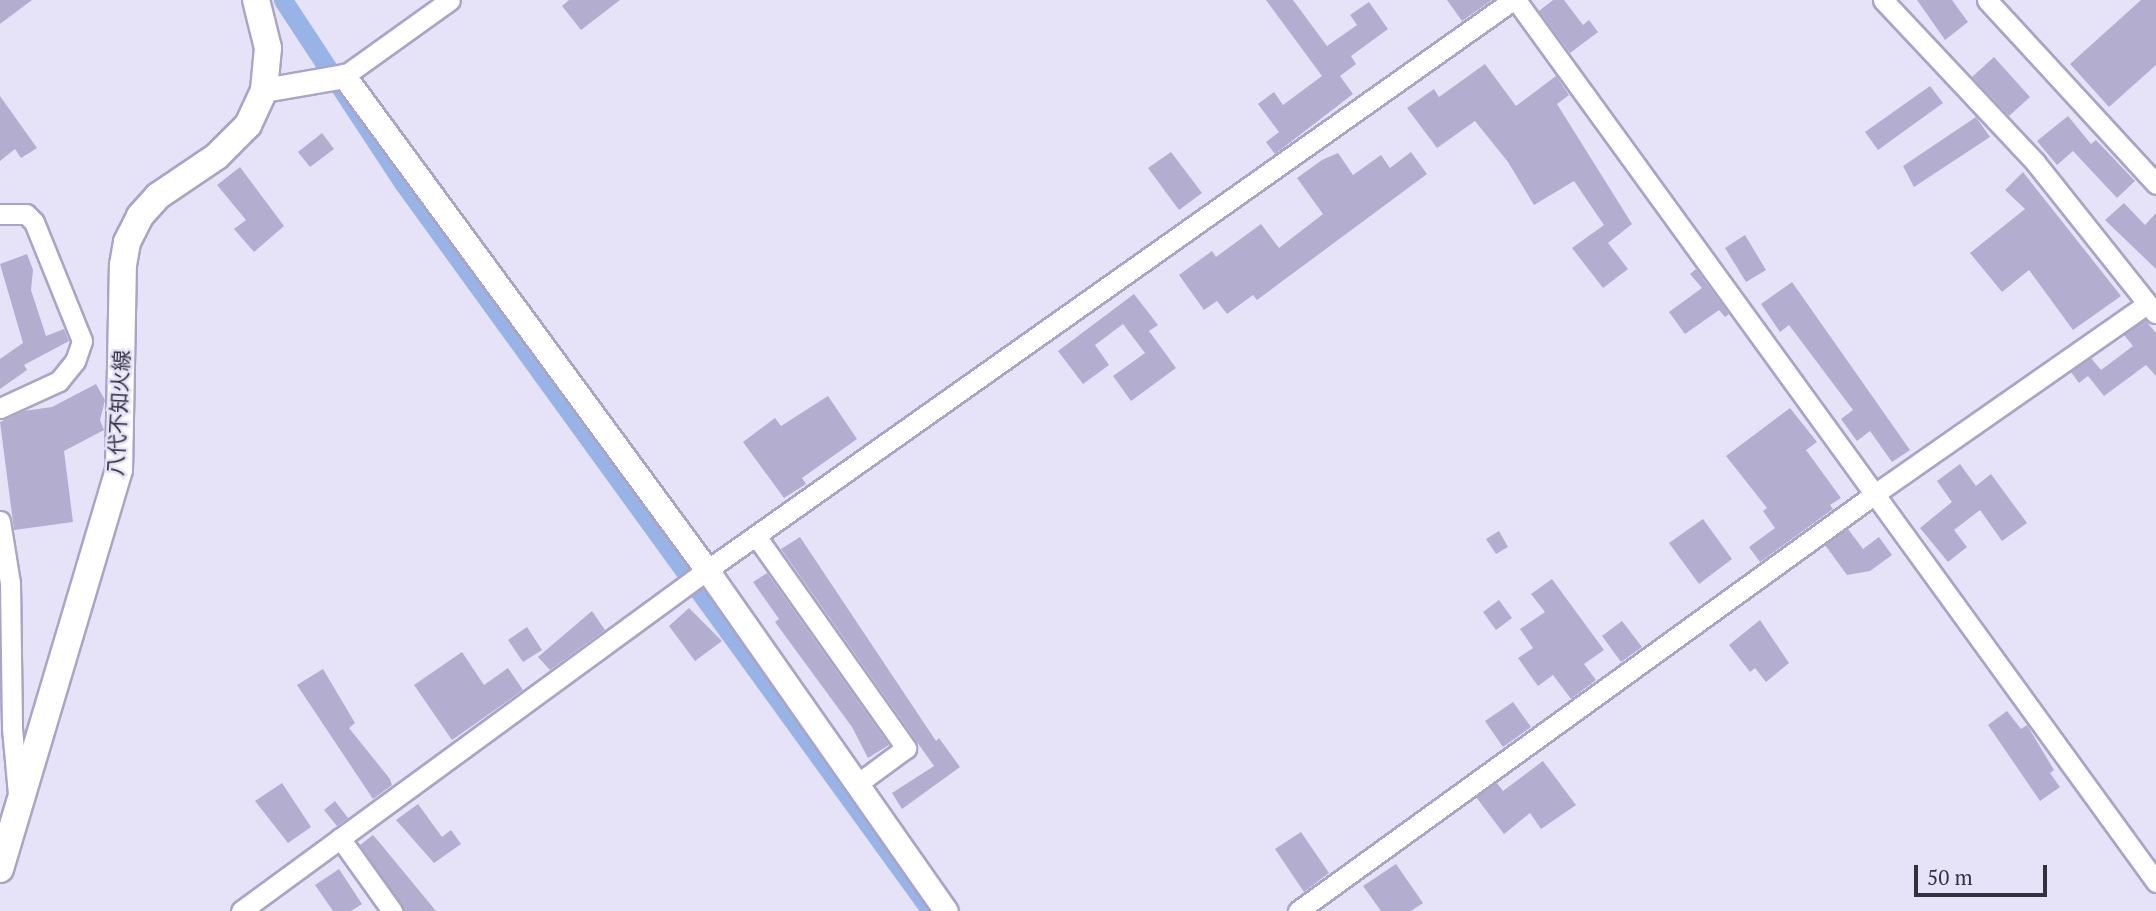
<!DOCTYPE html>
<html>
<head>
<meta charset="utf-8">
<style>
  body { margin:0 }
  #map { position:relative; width:2156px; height:911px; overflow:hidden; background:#e6e3f9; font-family:"PT Serif","Noto Sans JP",serif }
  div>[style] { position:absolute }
  .canal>* { height:19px; margin:-9.5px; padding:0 9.5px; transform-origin:9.5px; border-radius:9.5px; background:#98b3e5 }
  .building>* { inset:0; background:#b3add0 }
  .roads { filter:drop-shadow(2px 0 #aaa4c7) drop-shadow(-2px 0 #aaa4c7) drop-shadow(0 2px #aaa4c7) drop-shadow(0 -2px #aaa4c7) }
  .minor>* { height:19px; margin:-9.5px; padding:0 9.5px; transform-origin:9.5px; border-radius:9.5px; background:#fff }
  .tertiary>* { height:23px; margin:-11.5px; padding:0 11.5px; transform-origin:11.5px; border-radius:11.5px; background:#fff }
  .secondary>* { height:26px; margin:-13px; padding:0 13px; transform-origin:13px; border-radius:13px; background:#fff }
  span { translate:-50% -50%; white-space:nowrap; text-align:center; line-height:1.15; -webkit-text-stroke:5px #e6e3f9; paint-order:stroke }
  .street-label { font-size:21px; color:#33313f }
  .scale { position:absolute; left:1914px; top:865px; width:133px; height:32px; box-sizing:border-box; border:4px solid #33313f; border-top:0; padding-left:9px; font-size:21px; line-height:24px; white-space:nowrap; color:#33313f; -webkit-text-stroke:5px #e6e3f9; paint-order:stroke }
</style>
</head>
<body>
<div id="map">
  <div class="canal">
    <div style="left:283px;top:0;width:220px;rotate:56.7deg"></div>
    <div style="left:404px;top:184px;width:898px;rotate:54.06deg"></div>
  </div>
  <div class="building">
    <div style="clip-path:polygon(0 0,32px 0,0 24px)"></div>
    <div style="clip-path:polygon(569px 0,620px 0,581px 30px,562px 6px)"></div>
    <div style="clip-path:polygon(1266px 0,1293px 0,1327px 46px,1357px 25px,1350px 15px,1369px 2px,1388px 29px,1351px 56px,1356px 64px,1340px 76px,1353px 94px,1275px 154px,1266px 142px,1279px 132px,1258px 104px,1274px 92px,1283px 105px,1322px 76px)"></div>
    <div style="clip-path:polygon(1447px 0,1492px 0,1462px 21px)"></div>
    <div style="clip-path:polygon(1553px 0,1564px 0,1583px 25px,1589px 20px,1598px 32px,1570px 53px,1539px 11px)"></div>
    <div style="clip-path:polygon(1917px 0,1952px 0,1968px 22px,1945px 40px)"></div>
    <div style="clip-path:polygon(2141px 0,2156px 0,2156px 65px,2109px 107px,2070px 64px)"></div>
    <div style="clip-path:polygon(1994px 57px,2030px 97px,2009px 116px,1972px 77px)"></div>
    <div style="clip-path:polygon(1485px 64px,1516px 106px,1556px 76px,1569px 95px,1557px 104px,1632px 224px,1608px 243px,1628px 269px,1603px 288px,1572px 248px,1604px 225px,1574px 181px,1534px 205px,1508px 162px,1475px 121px,1437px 148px,1407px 108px,1434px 89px,1439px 97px)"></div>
    <div style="clip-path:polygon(1930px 86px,1943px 103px,1878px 150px,1865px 132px)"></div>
    <div style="clip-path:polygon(0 96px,37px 148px,21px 158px,15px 149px,0 161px)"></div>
    <div style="clip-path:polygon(2068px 116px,2091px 144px,2096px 140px,2135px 181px,2117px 198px,2073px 151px,2057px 165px,2037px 141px)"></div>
    <div style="clip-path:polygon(1976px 117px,1990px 137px,1914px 187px,1903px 166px)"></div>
    <div style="clip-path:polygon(322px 133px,334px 149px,310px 167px,298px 152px)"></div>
    <div style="clip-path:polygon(1171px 152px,1202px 193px,1179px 210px,1148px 168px)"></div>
    <div style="clip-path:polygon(1411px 152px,1427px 174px,1257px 300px,1253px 295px,1227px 314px,1217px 301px,1204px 310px,1179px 275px,1212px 251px,1216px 257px,1261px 224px,1279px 248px,1323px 214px,1297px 178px,1322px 160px,1338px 153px,1353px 175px,1381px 155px,1390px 168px)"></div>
    <div style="clip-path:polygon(240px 167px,284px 226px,254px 252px,234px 229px,246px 220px,217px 185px)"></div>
    <div style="clip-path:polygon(2023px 172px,2121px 296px,2073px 330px,2029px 270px,2002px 292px,1970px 253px,2025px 209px,2005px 190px)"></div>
    <div style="clip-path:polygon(2124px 203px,2145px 225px,2156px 213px,2156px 269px,2105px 220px)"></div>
    <div style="clip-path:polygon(1745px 235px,1766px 270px,1746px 282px,1725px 248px)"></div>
    <div style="clip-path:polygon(27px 254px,33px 270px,31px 290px,46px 336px,64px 329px,69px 341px,24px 365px,27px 370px,0 389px,0 359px,23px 343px,0 264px)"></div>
    <div style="clip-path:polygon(1696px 269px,1729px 314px,1725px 317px,1719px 310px,1685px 334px,1669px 312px,1702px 288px,1690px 274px)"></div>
    <div style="clip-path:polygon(1792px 282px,1910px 450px,1892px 462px,1870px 431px,1857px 441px,1841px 419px,1853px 410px,1789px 325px,1780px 332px,1761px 304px)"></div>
    <div style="clip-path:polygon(1134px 294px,1158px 325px,1149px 331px,1176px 368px,1131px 401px,1113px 376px,1145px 353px,1123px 324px,1095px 345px,1109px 365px,1083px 384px,1058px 351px)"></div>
    <div style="clip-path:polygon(2145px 320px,2156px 333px,2156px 376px,2146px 365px,2104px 396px,2088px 376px,2079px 383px,2071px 372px,2091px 358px,2101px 370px,2133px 346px,2124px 335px)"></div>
    <div style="clip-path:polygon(96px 384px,105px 400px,100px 420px,104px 430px,64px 451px,73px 522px,14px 530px,0 422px,24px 411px,52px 407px)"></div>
    <div style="clip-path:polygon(828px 396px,857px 439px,802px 478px,806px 484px,784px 498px,743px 442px,775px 418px,781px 426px)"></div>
    <div style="clip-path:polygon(1790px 408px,1817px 442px,1806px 450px,1841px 498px,1830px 505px,1833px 509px,1760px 562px,1749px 547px,1775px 528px,1763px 511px,1767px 508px,1726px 456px)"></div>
    <div style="clip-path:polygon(1960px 464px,1976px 486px,1991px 474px,2027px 523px,2002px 541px,1980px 510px,1954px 530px,1967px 547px,1948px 562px,1920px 528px,1952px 502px,1937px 481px)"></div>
    <div style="clip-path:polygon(1703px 519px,1732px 559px,1699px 584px,1669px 543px)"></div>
    <div style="clip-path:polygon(1848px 529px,1863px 549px,1879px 537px,1892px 555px,1870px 571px,1847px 575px,1825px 545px)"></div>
    <div style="clip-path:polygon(1499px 531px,1508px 547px,1496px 554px,1486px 539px)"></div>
    <div style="clip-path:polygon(800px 537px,936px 741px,939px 738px,960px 767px,902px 809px,892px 793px,934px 766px,781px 549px)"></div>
    <div style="clip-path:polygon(767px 573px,889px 745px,868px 758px,852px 727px,775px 622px,779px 619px,753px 582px)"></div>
    <div style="clip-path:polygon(1552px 579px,1604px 650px,1584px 664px,1596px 680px,1571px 699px,1553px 675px,1538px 686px,1518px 658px,1533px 648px,1520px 629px,1545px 612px,1531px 594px)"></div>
    <div style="clip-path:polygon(1499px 600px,1512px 618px,1496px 630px,1483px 612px)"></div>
    <div style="clip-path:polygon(689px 608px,722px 641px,695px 661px,669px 626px)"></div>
    <div style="clip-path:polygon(592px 611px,605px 630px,550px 670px,538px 657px)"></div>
    <div style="clip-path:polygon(1760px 620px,1789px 663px,1766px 682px,1755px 668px,1750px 672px,1729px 645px)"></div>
    <div style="clip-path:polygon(1622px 621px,1642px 647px,1621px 662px,1602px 636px)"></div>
    <div style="clip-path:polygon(527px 627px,542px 650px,523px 662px,508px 640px)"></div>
    <div style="clip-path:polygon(462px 652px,484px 685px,508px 668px,523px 690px,452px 740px,414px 685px)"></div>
    <div style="clip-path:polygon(323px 669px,355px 723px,349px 728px,390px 779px,392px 785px,373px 799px,297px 685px)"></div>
    <div style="clip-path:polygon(1513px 702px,1531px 727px,1503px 747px,1485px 721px)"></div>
    <div style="clip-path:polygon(2007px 711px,2021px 729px,2027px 725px,2054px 770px,2050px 773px,2060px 787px,2040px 801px,1988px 725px)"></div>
    <div style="clip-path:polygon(1543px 761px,1576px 805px,1541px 829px,1530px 813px,1504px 834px,1476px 797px,1497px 783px,1503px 791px)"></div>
    <div style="clip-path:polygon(282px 783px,311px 827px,288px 843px,255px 801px)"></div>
    <div style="clip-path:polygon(335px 801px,348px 818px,337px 826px,324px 810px)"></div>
    <div style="clip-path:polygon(418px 804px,442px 837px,451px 830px,461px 844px,434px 863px,396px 820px)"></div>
    <div style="clip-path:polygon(1301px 832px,1329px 873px,1304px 892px,1275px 849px)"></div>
    <div style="clip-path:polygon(373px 835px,379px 842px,436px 911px,404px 911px,360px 845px)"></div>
    <div style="clip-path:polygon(1396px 864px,1423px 903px,1411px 911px,1381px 911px,1363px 886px)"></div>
    <div style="clip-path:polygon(339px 869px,362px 904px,351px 911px,333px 911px,315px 885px)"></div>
  </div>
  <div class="roads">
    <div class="minor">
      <div style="left:1516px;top:0;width:1090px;rotate:54.03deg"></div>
      <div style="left:1883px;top:0;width:222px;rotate:46.8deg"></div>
      <div style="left:2035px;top:162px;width:193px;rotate:51.5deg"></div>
      <div style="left:1987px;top:0;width:250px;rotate:47.4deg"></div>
      <div style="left:344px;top:76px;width:130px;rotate:-35.6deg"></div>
      <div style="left:0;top:214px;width:26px"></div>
      <div style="left:26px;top:214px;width:11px;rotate:45deg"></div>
      <div style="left:34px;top:222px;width:128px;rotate:68deg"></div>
      <div style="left:82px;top:341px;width:21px;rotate:109deg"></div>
      <div style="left:75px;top:361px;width:26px;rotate:129deg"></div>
      <div style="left:59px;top:381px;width:65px;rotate:155.4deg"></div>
      <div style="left:0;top:521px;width:63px;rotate:80.8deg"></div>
      <div style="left:10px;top:583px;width:145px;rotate:89.2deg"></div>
      <div style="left:12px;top:728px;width:66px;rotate:84.8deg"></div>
      <div style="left:756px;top:536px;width:260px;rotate:54.7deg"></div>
      <div style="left:906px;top:748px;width:61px;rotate:143.7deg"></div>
      <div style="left:340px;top:838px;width:90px;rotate:54.5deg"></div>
      <div style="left:241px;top:911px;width:577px;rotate:-36.2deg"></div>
      <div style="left:707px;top:570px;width:987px;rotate:-35.27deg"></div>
      <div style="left:1298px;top:911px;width:713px;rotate:-35.87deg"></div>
      <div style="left:1876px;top:493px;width:330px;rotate:-34.9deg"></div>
    </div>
    <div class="tertiary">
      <div style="left:264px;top:90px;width:81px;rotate:-9.9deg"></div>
      <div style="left:344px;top:76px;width:613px;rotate:53.69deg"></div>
      <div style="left:707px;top:570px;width:416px;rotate:55deg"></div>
    </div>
    <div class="secondary">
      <div style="left:0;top:869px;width:416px;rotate:-73.4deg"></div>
      <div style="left:119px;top:470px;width:205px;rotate:-88.9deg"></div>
      <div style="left:123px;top:265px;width:23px;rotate:-80deg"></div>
      <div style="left:127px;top:242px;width:29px;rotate:-63deg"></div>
      <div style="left:140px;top:216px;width:27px;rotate:-48deg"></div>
      <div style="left:158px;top:196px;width:71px;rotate:-34.1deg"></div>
      <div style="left:217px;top:156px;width:44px;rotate:-45deg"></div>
      <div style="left:248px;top:125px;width:38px;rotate:-65deg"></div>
      <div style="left:264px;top:90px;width:42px;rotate:-84.6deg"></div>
      <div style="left:268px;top:48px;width:49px;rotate:-104deg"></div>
    </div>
  </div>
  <div class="street-label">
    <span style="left:118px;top:413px;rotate:-87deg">八代不知火線</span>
  </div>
  <div class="scale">50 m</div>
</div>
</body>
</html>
